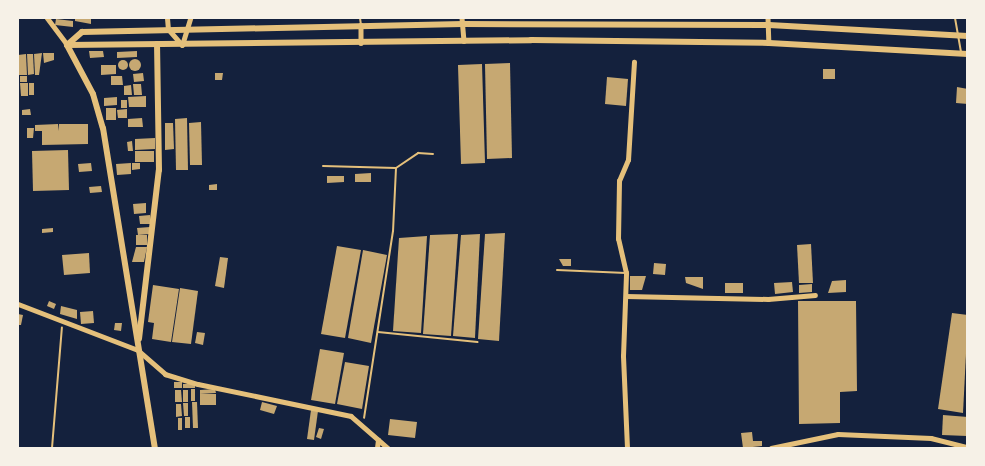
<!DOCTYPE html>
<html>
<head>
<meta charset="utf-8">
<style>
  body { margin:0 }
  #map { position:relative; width:985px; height:466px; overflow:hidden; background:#14213d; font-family:"DM Sans",sans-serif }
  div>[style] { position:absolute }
  .building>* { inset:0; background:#c6a872 }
  .round { border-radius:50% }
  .path>* { height:2px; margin:-1px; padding:0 1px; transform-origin:1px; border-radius:1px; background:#e5c07b }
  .service>* { height:2px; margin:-1px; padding:0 1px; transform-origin:1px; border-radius:1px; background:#e5c07b }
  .minor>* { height:4.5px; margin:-2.25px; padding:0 2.25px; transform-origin:2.25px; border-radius:2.25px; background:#e5c07b }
  .tertiary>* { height:5px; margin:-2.5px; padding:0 2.5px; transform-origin:2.5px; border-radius:2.5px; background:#e5c07b }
  .secondary>* { height:6px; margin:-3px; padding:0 3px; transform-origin:3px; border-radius:3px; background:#e5c07b }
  span { translate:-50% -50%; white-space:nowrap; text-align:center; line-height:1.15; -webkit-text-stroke:4px #f6f1e7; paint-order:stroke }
  .frame { position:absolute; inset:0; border:19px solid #f6f1e7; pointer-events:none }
</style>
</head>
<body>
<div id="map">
  <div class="building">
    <div style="clip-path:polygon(75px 18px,91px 18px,91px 24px,75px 21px)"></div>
    <div style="clip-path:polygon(56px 19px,73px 21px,73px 27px,55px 25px)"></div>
    <div style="clip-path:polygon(89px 51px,103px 51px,104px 57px,90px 58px)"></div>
    <div style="clip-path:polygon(137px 51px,137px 57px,117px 58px,117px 52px)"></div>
    <div style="clip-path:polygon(42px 53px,39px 75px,35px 75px,34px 54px)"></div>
    <div style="clip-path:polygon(43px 53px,54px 53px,54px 60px,44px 63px)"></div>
    <div style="clip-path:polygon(26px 54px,27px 75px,19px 75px,18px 55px)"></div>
    <div style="clip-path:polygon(27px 54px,33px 54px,34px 74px,28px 75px)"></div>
    <div class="round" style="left:129px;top:59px;width:12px;height:12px"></div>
    <div class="round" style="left:118px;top:60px;width:10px;height:10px"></div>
    <div style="clip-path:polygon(510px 63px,512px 158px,487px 159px,485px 64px)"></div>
    <div style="clip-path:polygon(482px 64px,485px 163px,461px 164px,458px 65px)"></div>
    <div style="clip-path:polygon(101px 65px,116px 65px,116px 74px,101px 75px)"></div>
    <div style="clip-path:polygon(823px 69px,835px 69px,835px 79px,823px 79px)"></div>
    <div style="clip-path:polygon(143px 73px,144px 81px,134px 82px,133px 74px)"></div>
    <div style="clip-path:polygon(215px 73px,223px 73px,222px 80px,215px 80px)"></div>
    <div style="clip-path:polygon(20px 76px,27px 76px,27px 82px,20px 82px)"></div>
    <div style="clip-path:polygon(111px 76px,122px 76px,123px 85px,111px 85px)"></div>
    <div style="clip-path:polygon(607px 77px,628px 79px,626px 106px,605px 104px)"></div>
    <div style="clip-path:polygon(20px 83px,28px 83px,28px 96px,21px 96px)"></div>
    <div style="clip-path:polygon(29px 83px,34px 83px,34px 95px,29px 95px)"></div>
    <div style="clip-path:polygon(133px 84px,141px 84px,142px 95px,134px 95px)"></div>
    <div style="clip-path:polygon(131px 85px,132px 95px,124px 95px,124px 86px)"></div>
    <div style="clip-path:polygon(957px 87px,968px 89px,968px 104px,956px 103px)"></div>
    <div style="clip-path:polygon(146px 96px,146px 107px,129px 107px,128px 97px)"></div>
    <div style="clip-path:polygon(117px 97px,117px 105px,104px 106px,104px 98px)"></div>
    <div style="clip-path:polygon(121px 100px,127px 100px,127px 108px,121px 108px)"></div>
    <div style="clip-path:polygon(106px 108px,116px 108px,116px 120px,106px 120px)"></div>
    <div style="clip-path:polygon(30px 109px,31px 115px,22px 115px,22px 110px)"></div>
    <div style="clip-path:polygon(127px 109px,127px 118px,118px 118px,117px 110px)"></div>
    <div style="clip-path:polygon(142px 118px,143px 127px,128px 127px,128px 119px)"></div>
    <div style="clip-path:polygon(187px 118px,188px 170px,176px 170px,175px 119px)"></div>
    <div style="clip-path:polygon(201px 122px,202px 165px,190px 165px,189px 123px)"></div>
    <div style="clip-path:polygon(165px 123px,173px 123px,174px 149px,165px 150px)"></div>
    <div style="clip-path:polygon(58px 124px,58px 131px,59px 124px,88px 124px,88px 144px,42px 145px,42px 131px,35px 131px,35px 125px)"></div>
    <div style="clip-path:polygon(27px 128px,34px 128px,33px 138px,27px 138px)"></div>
    <div style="clip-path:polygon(155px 138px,155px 149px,135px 150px,135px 139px)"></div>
    <div style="clip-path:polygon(132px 141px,133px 151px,128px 151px,127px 142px)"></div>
    <div style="clip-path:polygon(68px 150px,69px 190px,33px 191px,32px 151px)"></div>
    <div style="clip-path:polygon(135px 151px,154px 151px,154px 162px,135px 162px)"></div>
    <div style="clip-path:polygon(91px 163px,92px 171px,79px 172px,78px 164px)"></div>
    <div style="clip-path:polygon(131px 163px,131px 174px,117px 175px,116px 164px)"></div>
    <div style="clip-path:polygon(132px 163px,140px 163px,140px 169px,132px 170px)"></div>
    <div style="clip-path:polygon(371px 173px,371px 182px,355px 182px,355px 174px)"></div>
    <div style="clip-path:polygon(327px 176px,344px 176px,344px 182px,327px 183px)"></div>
    <div style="clip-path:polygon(217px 184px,217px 190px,209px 190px,209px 185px)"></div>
    <div style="clip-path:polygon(101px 186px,102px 192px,90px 193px,89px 187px)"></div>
    <div style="clip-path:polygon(146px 203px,146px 213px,134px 214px,133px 204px)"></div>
    <div style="clip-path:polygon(150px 215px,151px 224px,140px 224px,139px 216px)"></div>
    <div style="clip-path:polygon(150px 227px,150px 234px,138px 235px,137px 228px)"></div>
    <div style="clip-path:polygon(53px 228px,53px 232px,42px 233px,42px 229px)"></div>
    <div style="clip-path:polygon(505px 233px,499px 341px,478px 339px,485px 234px)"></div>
    <div style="clip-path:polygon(458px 234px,451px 336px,423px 334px,430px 235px)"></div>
    <div style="clip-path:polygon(480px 234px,475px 338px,453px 336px,461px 235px)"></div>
    <div style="clip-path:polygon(136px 235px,147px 235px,147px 245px,136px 245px)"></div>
    <div style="clip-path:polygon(427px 236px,421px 333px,393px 331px,399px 238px)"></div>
    <div style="clip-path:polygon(811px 244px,813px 283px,799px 283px,797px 245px)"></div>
    <div style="clip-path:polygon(337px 246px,361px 250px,345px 338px,321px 334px)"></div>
    <div style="clip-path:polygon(136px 247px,147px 247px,144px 262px,132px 262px)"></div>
    <div style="clip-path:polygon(363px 250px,387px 255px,371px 343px,348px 338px)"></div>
    <div style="clip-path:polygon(89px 253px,90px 273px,64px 275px,62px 255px)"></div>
    <div style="clip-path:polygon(220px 257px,228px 258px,224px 288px,215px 286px)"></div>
    <div style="clip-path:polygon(559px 259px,571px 259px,571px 266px,563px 266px)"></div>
    <div style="clip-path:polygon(654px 263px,666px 264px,665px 275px,653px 274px)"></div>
    <div style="clip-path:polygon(630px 276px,646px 276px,642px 290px,630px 290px)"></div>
    <div style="clip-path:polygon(685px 277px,703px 277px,703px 289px,686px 283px)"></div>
    <div style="clip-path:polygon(846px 280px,846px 292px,828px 293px,832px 281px)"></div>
    <div style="clip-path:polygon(792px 282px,793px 292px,775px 294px,774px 283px)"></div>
    <div style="clip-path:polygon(725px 283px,743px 283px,743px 293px,725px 293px)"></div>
    <div style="clip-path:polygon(812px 284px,812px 292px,799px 293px,799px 285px)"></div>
    <div style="clip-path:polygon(153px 285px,179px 289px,171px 342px,152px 339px,154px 323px,148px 322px)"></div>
    <div style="clip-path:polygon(180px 288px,198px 291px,191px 344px,172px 342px)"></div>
    <div style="clip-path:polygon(49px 301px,56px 304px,54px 309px,47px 306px)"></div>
    <div style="clip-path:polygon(798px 301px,856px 301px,857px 391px,840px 392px,840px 423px,799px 424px)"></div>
    <div style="clip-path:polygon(61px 306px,77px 310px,77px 319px,60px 314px)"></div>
    <div style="clip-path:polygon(93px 311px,94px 323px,81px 324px,80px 312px)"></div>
    <div style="clip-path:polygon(952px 313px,968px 315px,963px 413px,938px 409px)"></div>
    <div style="clip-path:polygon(18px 314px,23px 315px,21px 325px,18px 325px)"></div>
    <div style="clip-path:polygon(115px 323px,122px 323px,121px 331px,114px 330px)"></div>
    <div style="clip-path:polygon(197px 332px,205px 333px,203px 345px,195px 343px)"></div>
    <div style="clip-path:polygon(320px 349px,344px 353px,335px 404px,311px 400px)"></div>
    <div style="clip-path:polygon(345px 362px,369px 366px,362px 409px,337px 404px)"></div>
    <div style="clip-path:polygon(174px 382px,182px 382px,182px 388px,174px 388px)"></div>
    <div style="clip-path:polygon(183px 384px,195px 384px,195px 388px,183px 388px)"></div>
    <div style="clip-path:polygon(191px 389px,195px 389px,195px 401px,191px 401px)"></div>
    <div style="clip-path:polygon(215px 389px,216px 393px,200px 394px,200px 390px)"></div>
    <div style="clip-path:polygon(175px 390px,181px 390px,182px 402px,175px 402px)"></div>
    <div style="clip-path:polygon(183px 390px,188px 390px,188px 402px,183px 402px)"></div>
    <div style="clip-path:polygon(200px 394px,216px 394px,216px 405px,200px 405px)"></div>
    <div style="clip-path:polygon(192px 402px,197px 402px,198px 428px,193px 428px)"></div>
    <div style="clip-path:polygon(262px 402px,277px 406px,274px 414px,260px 410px)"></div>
    <div style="clip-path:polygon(183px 403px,188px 403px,188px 416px,184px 416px)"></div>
    <div style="clip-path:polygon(176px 404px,181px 404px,182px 416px,176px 417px)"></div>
    <div style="clip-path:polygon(311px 410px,318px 411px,314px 440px,307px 439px)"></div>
    <div style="clip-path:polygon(943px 415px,968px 417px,967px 436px,942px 435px)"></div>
    <div style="clip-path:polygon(185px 417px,190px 417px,190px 428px,185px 428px)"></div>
    <div style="clip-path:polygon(178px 418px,182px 418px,182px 430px,178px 430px)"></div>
    <div style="clip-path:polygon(390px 419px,417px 422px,415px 438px,388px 435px)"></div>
    <div style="clip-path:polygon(319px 428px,324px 429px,321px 439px,316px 437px)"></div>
    <div style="clip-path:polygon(752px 432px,753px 441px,762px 441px,762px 446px,743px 448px,741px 433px)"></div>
  </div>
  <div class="path">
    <div style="left:323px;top:166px;width:73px;rotate:1.6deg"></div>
    <div style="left:396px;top:168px;width:63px;rotate:92.7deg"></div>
    <div style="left:393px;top:231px;width:189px;rotate:98.8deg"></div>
    <div style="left:396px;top:168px;width:27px;rotate:-34deg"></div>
    <div style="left:418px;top:153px;width:15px;rotate:4deg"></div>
    <div style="left:378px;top:332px;width:100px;rotate:5.8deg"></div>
    <div style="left:52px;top:448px;width:121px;rotate:-85.3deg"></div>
  </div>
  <div class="service">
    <div style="left:360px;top:18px;width:7px;rotate:82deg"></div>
    <div style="left:955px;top:18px;width:36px;rotate:80deg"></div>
    <div style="left:557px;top:270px;width:69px;rotate:2.5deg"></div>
  </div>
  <div class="minor">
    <div style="left:462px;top:18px;width:23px;rotate:85deg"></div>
    <div style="left:768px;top:18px;width:25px;rotate:88deg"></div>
    <div style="left:361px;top:25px;width:18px;rotate:90deg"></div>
    <div style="left:626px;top:296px;width:142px;rotate:1.2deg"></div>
    <div style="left:768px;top:299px;width:47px;rotate:-4.9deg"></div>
    <div style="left:139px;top:351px;width:35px;rotate:41deg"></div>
    <div style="left:165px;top:374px;width:34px;rotate:17deg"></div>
    <div style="left:198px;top:384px;width:156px;rotate:11.8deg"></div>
    <div style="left:351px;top:416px;width:49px;rotate:40.9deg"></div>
    <div style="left:377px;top:448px;width:8px;rotate:-83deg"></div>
    <div style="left:627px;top:448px;width:92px;rotate:-92.5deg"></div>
    <div style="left:623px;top:356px;width:83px;rotate:-87.9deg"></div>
    <div style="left:626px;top:273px;width:35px;rotate:-103deg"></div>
    <div style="left:618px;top:239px;width:58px;rotate:-89deg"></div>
    <div style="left:619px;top:181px;width:23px;rotate:-67deg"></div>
    <div style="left:628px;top:160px;width:98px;rotate:-86.5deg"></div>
    <div style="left:771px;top:448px;width:68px;rotate:-11.8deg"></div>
    <div style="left:838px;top:434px;width:93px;rotate:2.5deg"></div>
    <div style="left:931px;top:438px;width:38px;rotate:14deg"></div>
  </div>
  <div class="tertiary">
    <div style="left:47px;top:18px;width:34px;rotate:53deg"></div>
    <div style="left:167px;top:18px;width:11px;rotate:85deg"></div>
    <div style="left:168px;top:29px;width:21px;rotate:49deg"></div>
    <div style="left:182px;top:45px;width:28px;rotate:-73deg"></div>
    <div style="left:18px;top:304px;width:129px;rotate:21deg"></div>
  </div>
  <div class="secondary">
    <div style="left:67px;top:45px;width:20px;rotate:-41deg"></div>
    <div style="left:82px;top:32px;width:381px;rotate:-1.2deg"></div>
    <div style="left:463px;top:24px;width:306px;rotate:0.2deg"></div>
    <div style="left:769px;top:25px;width:199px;rotate:3.2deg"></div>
    <div style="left:67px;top:45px;width:464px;rotate:-0.6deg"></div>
    <div style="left:531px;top:40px;width:238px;rotate:0.7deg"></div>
    <div style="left:769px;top:43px;width:199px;rotate:3.2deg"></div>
    <div style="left:67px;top:45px;width:55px;rotate:62deg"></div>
    <div style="left:93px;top:94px;width:35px;rotate:74deg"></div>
    <div style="left:103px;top:128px;width:324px;rotate:80.8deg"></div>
    <div style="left:139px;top:339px;width:170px;rotate:-83.3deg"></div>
    <div style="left:159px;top:170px;width:126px;rotate:-90.9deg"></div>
  </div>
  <div class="frame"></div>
</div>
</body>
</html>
